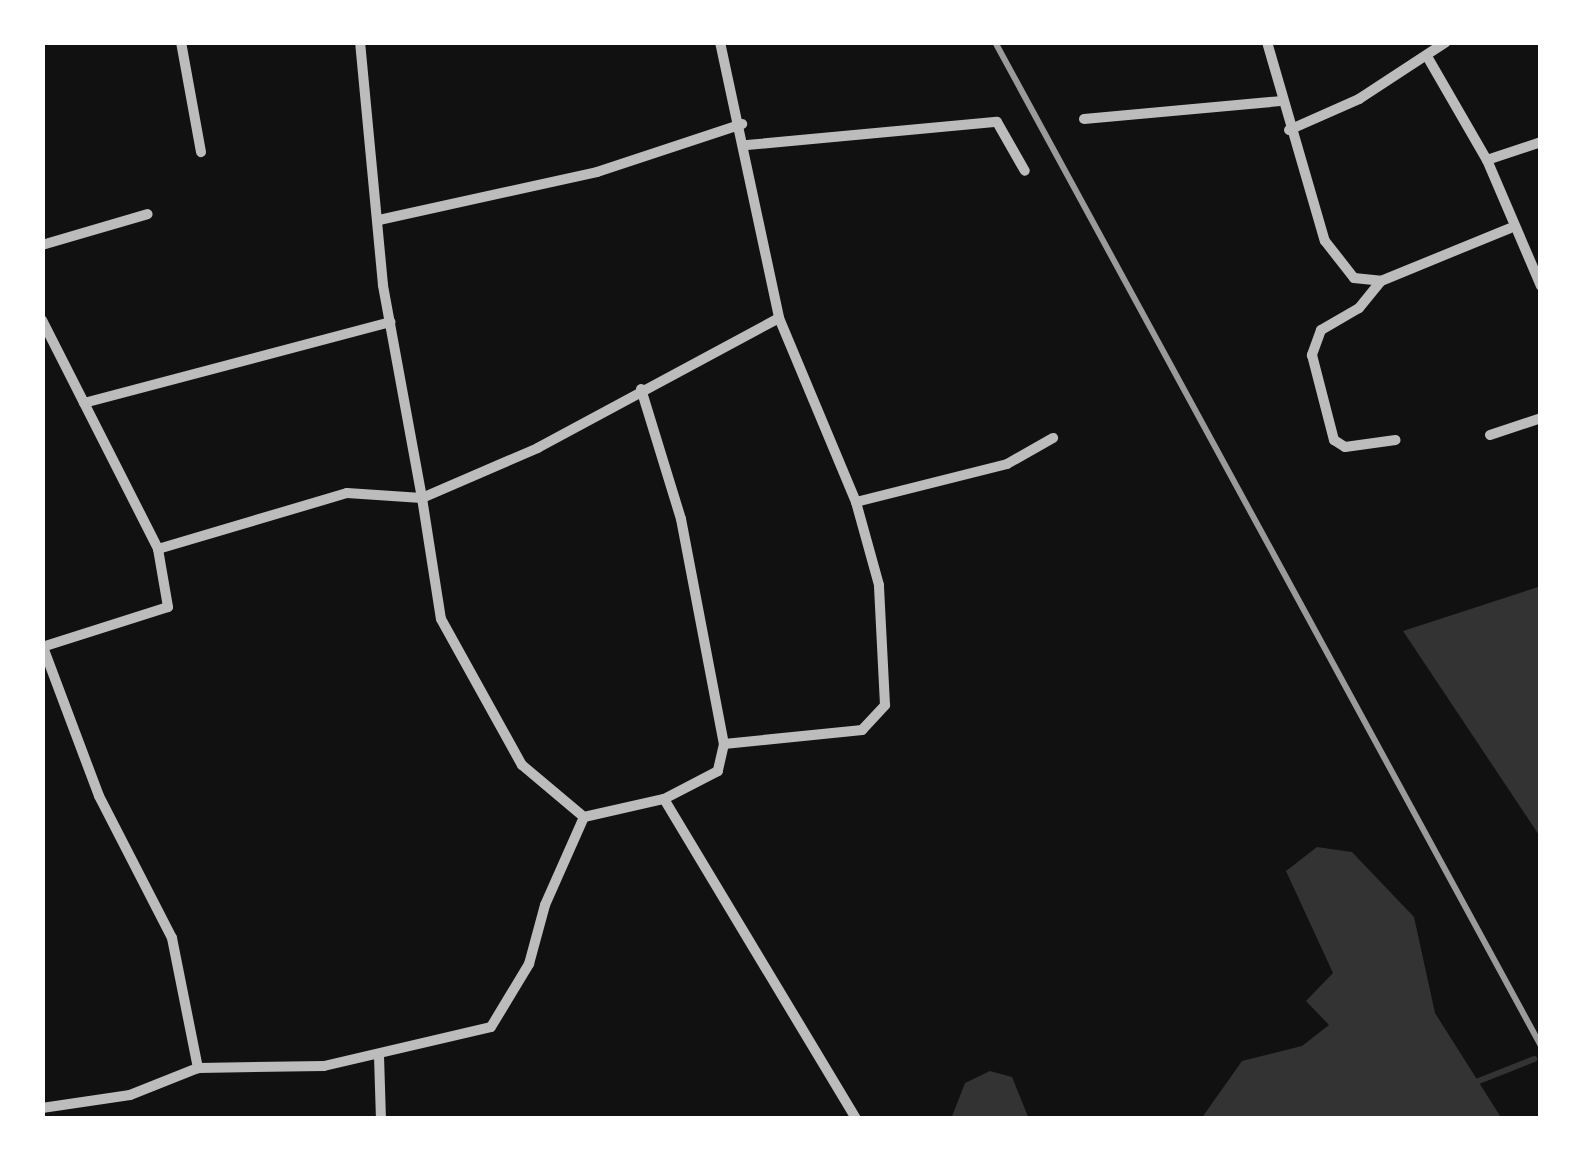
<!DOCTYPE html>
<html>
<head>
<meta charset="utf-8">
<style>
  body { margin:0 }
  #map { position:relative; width:1583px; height:1161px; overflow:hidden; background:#111; font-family:Bitter,serif }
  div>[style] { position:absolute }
  .water>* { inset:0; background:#333 }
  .stream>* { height:6px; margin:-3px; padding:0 3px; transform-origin:3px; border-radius:3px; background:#333 }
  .minor>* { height:10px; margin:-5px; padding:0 5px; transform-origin:5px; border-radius:5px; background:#bcbcbc }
  .rail>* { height:6px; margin:-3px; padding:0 3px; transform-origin:3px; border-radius:3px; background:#9a9a9a }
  span { translate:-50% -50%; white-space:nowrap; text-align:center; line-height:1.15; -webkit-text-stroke:10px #fff; paint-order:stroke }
  .frame { position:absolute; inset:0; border:45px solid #fff; pointer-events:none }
</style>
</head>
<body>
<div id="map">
  <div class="water">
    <div style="clip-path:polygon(1541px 586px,1541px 838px,1403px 631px)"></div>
    <div style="clip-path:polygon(1317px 847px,1352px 852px,1414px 917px,1435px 1013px,1502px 1119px,1201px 1119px,1242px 1061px,1302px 1046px,1329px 1025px,1306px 1001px,1333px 973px,1286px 871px)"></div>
    <div style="clip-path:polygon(990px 1071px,1012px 1077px,1029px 1119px,951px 1119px,965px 1083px)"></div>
  </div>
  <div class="stream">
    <div style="left:1471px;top:1084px;width:68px;rotate:-21.6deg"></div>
  </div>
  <div class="minor">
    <div style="left:181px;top:42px;width:112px;rotate:79.7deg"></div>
    <div style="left:720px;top:42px;width:282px;rotate:77.9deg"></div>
    <div style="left:779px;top:318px;width:274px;rotate:151.7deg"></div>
    <div style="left:538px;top:448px;width:126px;rotate:156.7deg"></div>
    <div style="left:422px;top:498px;width:122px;rotate:81.1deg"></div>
    <div style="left:441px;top:619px;width:167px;rotate:61deg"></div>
    <div style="left:522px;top:765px;width:81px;rotate:40deg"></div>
    <div style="left:584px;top:817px;width:82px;rotate:-12.7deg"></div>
    <div style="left:664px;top:799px;width:373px;rotate:59deg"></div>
    <div style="left:1267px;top:42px;width:207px;rotate:73.8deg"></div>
    <div style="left:1325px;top:241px;width:47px;rotate:51.9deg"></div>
    <div style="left:1354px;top:278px;width:27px;rotate:6deg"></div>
    <div style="left:1381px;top:281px;width:139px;rotate:-22.3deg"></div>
    <div style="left:1428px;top:58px;width:118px;rotate:60deg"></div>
    <div style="left:1084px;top:119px;width:197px;rotate:-5.2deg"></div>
    <div style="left:1289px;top:130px;width:77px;rotate:-23.9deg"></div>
    <div style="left:1359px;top:99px;width:104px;rotate:-33.2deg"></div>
    <div style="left:1541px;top:142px;width:57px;rotate:161.6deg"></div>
    <div style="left:1487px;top:160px;width:137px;rotate:66.8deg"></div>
    <div style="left:747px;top:145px;width:251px;rotate:-5.3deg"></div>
    <div style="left:997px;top:122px;width:56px;rotate:60.3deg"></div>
    <div style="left:379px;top:220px;width:223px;rotate:-12.4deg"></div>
    <div style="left:597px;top:172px;width:153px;rotate:-18.3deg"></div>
    <div style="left:42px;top:245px;width:110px;rotate:-16.3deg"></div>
    <div style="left:1381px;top:281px;width:35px;rotate:129deg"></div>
    <div style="left:1359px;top:308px;width:44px;rotate:149.9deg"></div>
    <div style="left:1321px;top:330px;width:27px;rotate:110deg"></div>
    <div style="left:1312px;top:355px;width:88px;rotate:75.5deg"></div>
    <div style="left:1334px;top:440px;width:13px;rotate:32deg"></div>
    <div style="left:1345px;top:447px;width:51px;rotate:-7.8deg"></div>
    <div style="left:42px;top:320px;width:257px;rotate:63.1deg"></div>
    <div style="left:158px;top:549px;width:59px;rotate:80.2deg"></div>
    <div style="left:168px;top:607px;width:132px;rotate:162.4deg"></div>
    <div style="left:641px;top:389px;width:136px;rotate:72.9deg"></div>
    <div style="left:681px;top:519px;width:229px;rotate:79.2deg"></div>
    <div style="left:724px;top:744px;width:28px;rotate:103deg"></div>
    <div style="left:718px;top:771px;width:61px;rotate:152.6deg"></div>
    <div style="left:84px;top:403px;width:317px;rotate:-14.8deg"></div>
    <div style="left:1490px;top:435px;width:54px;rotate:-18.4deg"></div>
    <div style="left:856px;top:502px;width:156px;rotate:-14.1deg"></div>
    <div style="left:1007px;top:464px;width:53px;rotate:-29.5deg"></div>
    <div style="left:158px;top:549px;width:197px;rotate:-16.5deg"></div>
    <div style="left:347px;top:493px;width:75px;rotate:3.8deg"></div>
    <div style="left:422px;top:498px;width:217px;rotate:-100.4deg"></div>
    <div style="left:383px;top:285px;width:244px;rotate:-95.4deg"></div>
    <div style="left:43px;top:647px;width:159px;rotate:69.4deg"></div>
    <div style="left:99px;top:796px;width:160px;rotate:62.8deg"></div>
    <div style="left:172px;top:938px;width:133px;rotate:78.7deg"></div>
    <div style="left:724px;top:744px;width:139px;rotate:-5.8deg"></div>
    <div style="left:862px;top:730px;width:34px;rotate:-47deg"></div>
    <div style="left:885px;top:705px;width:120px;rotate:-92.9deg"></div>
    <div style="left:879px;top:585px;width:86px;rotate:-105.5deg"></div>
    <div style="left:856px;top:502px;width:199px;rotate:-112.7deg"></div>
    <div style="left:379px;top:1056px;width:63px;rotate:88.2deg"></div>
    <div style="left:42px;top:1108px;width:89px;rotate:-8.4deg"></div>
    <div style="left:130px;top:1095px;width:73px;rotate:-21.7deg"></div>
    <div style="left:198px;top:1068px;width:126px;rotate:-0.9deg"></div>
    <div style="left:324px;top:1066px;width:171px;rotate:-13.1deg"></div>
    <div style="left:491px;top:1027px;width:74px;rotate:-58.9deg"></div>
    <div style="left:529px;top:964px;width:61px;rotate:-74.8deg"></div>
    <div style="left:545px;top:905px;width:96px;rotate:-66.1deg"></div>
  </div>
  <div class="rail">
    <div style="left:995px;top:42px;width:1143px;rotate:61.46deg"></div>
  </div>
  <div class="frame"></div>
</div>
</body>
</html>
